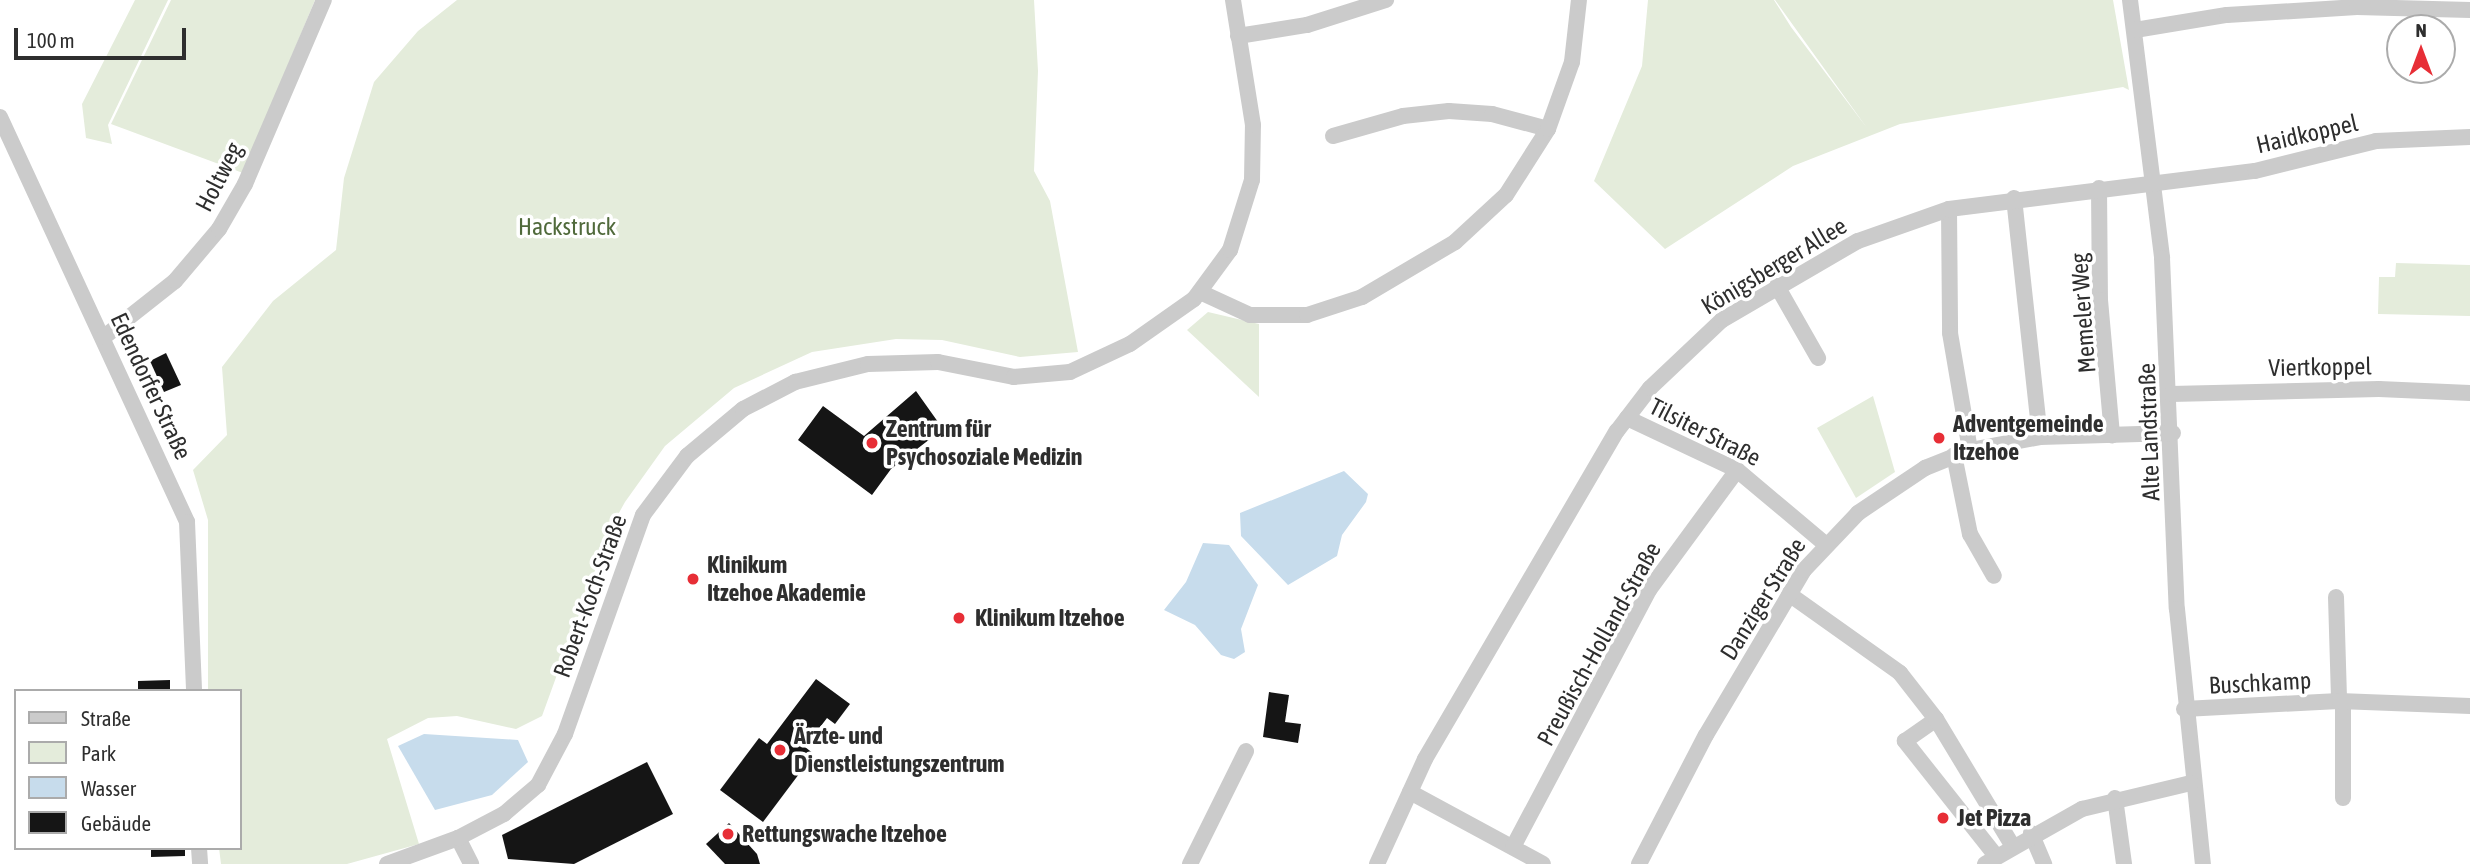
<!DOCTYPE html>
<html>
<head>
<meta charset="utf-8">
<style>
  body { margin:0 }
  #map { position:relative; width:2470px; height:864px; overflow:hidden; background:#fff; font-family:"Asap Condensed",sans-serif }
  div>[style] { position:absolute }
  .green>* { inset:0; background:#e4ecdb }
  .water>* { inset:0; background:#c7dcec }
  .building>* { inset:0; background:#151515 }
  .minor>* { height:16px; margin:-8px; padding:0 8px; transform-origin:8px; border-radius:8px; background:#cbcbcb }
  .dots>* { width:19px; height:19px; translate:-50% -50%; box-sizing:border-box; border:4px solid #fff; border-radius:50% }
  span { translate:-50% -50%; white-space:nowrap; text-align:center; line-height:1.15; -webkit-text-stroke:7px #fff; paint-order:stroke }
  .street-label { font-size:24px; color:#2e2e2e }
  .park-label { font-size:24px; color:#506a3b }
  .poi-label { font-size:24px; color:#2e2e2e; font-weight:700 }
  .left { translate:0 -50%; text-align:left }
  .legend { position:absolute; left:14px; top:689px; width:228px; height:161px; box-sizing:border-box; background:#fff; border:2px solid #ababab; margin:0; padding:9px 12px; list-style:none; font-size:21px; color:#2e2e2e }
  .legend li { display:flex; align-items:center; gap:14px; height:35px }
  .legend b { width:35px; border:2px solid #ababab }
  .north { position:absolute; left:2386px; top:14px; width:70px; height:70px; box-sizing:border-box; background:#fff; border:2px solid #ababab; border-radius:50%; rotate:0deg; font-size:19px; font-weight:700; line-height:28px; text-align:center; color:#2e2e2e }
  .north::after { content:''; display:block; margin:auto; width:24px; height:32px; background:#e72e36; clip-path:polygon(50% 0,100% 100%,50% 72%,0 100%) }
  .scale { position:absolute; left:14px; top:28px; width:172px; height:32px; box-sizing:border-box; border:4px solid #2e2e2e; border-top:0; padding-left:9px; font-size:21px; line-height:24px; white-space:nowrap; color:#2e2e2e; -webkit-text-stroke:5px #fff; paint-order:stroke }
</style>
</head>
<body>
<div id="map">
  <div class="green">
    <div style="clip-path:polygon(135px 0,168px 0,108px 125px,112px 144px,86px 138px,82px 104px)"></div>
    <div style="clip-path:polygon(171px 0,315px 0,243px 173px,111px 124px)"></div>
    <div style="clip-path:polygon(457px 0,1034px 0,1038px 71px,1034px 171px,1050px 201px,1078px 352px,1020px 357px,942px 340px,896px 339px,812px 352px,734px 388px,665px 446px,625px 502px,610px 529px,542px 716px,516px 729px,457px 716px,428px 718px,387px 739px,419px 844px,347px 864px,221px 864px,219px 848px,240px 848px,240px 691px,208px 691px,208px 520px,193px 470px,227px 435px,222px 367px,273px 301px,336px 250px,344px 178px,374px 82px,418px 31px)"></div>
    <div style="clip-path:polygon(1648px 0,1774px 0,1791px 27px,1867px 128px,1775px 0,2113px 0,2129px 90px,2123px 87px,1900px 124px,1793px 166px,1665px 249px,1594px 181px,1642px 66px)"></div>
    <div style="clip-path:polygon(2396px 263px,2470px 265px,2470px 316px,2378px 314px,2379px 277px,2395px 277px)"></div>
    <div style="clip-path:polygon(1208px 312px,1259px 324px,1259px 397px,1187px 330px)"></div>
    <div style="clip-path:polygon(1873px 396px,1895px 472px,1856px 498px,1817px 428px)"></div>
  </div>
  <div class="water">
    <div style="clip-path:polygon(1344px 471px,1368px 494px,1366px 502px,1342px 535px,1337px 556px,1288px 585px,1241px 536px,1240px 513px)"></div>
    <div style="clip-path:polygon(1203px 543px,1229px 545px,1258px 585px,1241px 629px,1245px 652px,1234px 659px,1221px 655px,1195px 625px,1164px 610px,1186px 582px)"></div>
    <div style="clip-path:polygon(424px 734px,518px 740px,528px 762px,492px 795px,435px 810px,398px 746px)"></div>
  </div>
  <div class="building">
    <div style="clip-path:polygon(166px 353px,181px 385px,164px 392px,150px 361px)"></div>
    <div style="clip-path:polygon(916px 391px,943px 429px,891px 469px,872px 495px,798px 440px,823px 406px,864px 436px)"></div>
    <div style="clip-path:polygon(816px 679px,850px 704px,835px 724px,827px 718px,805px 747px,814px 754px,763px 822px,720px 790px,759px 738px,767px 744px)"></div>
    <div style="clip-path:polygon(170px 680px,170px 691px,138px 691px,138px 681px)"></div>
    <div style="clip-path:polygon(1269px 692px,1289px 695px,1285px 722px,1301px 724px,1298px 743px,1263px 737px)"></div>
    <div style="clip-path:polygon(647px 762px,673px 814px,574px 864px,508px 859px,502px 835px)"></div>
    <div style="clip-path:polygon(729px 823px,757px 854px,760px 864px,725px 864px,706px 844px)"></div>
    <div style="clip-path:polygon(151px 848px,185px 848px,185px 856px,151px 857px)"></div>
  </div>
  <div class="minor">
    <div style="left:2130px;top:0;width:260px;rotate:82.9deg"></div>
    <div style="left:2162px;top:258px;width:351px;rotate:87.6deg"></div>
    <div style="left:2177px;top:609px;width:256px;rotate:84.2deg"></div>
    <div style="left:2135px;top:30px;width:93px;rotate:-9.3deg"></div>
    <div style="left:2227px;top:15px;width:130px;rotate:-3.5deg"></div>
    <div style="left:2357px;top:7px;width:113px;rotate:1.5deg"></div>
    <div style="left:1238px;top:36px;width:70px;rotate:-9.1deg"></div>
    <div style="left:1307px;top:25px;width:83px;rotate:-17.6deg"></div>
    <div style="left:0;top:117px;width:446px;rotate:65.2deg"></div>
    <div style="left:187px;top:522px;width:169px;rotate:87.6deg"></div>
    <div style="left:1333px;top:136px;width:73px;rotate:-15.9deg"></div>
    <div style="left:1403px;top:116px;width:46px;rotate:-6.2deg"></div>
    <div style="left:1449px;top:111px;width:43px;rotate:4deg"></div>
    <div style="left:1492px;top:114px;width:58px;rotate:15deg"></div>
    <div style="left:2099px;top:188px;width:112px;rotate:89.5deg"></div>
    <div style="left:2100px;top:300px;width:136px;rotate:84.9deg"></div>
    <div style="left:2014px;top:198px;width:240px;rotate:83.8deg"></div>
    <div style="left:1949px;top:209px;width:124px;rotate:89.5deg"></div>
    <div style="left:1950px;top:333px;width:119px;rotate:80.3deg"></div>
    <div style="left:1777px;top:286px;width:83px;rotate:60.3deg"></div>
    <div style="left:1200px;top:292px;width:55px;rotate:24.7deg"></div>
    <div style="left:1250px;top:315px;width:57px"></div>
    <div style="left:1307px;top:315px;width:58px;rotate:-18.1deg"></div>
    <div style="left:1362px;top:297px;width:108px;rotate:-30.6deg"></div>
    <div style="left:1455px;top:242px;width:69px;rotate:-42.7deg"></div>
    <div style="left:1506px;top:195px;width:78px;rotate:-57.5deg"></div>
    <div style="left:1548px;top:129px;width:71px;rotate:-70.3deg"></div>
    <div style="left:1572px;top:62px;width:62px;rotate:-83.6deg"></div>
    <div style="left:104px;top:337px;width:90px;rotate:-38.3deg"></div>
    <div style="left:175px;top:281px;width:68px;rotate:-49.8deg"></div>
    <div style="left:219px;top:229px;width:52px;rotate:-60deg"></div>
    <div style="left:245px;top:184px;width:200px;rotate:-66.8deg"></div>
    <div style="left:2171px;top:394px;width:208px;rotate:-1.4deg"></div>
    <div style="left:2379px;top:389px;width:91px;rotate:2.5deg"></div>
    <div style="left:1627px;top:418px;width:122px;rotate:25.3deg"></div>
    <div style="left:1737px;top:470px;width:114px;rotate:40deg"></div>
    <div style="left:1954px;top:455px;width:81px;rotate:78.6deg"></div>
    <div style="left:1970px;top:534px;width:48px;rotate:60.3deg"></div>
    <div style="left:1789px;top:594px;width:136px;rotate:35.4deg"></div>
    <div style="left:1900px;top:673px;width:58px;rotate:52deg"></div>
    <div style="left:2336px;top:597px;width:104px;rotate:88.3deg"></div>
    <div style="left:2343px;top:701px;width:97px;rotate:90deg"></div>
    <div style="left:2184px;top:709px;width:155px;rotate:-3deg"></div>
    <div style="left:2339px;top:701px;width:131px;rotate:2.2deg"></div>
    <div style="left:1410px;top:792px;width:151px;rotate:28.4deg"></div>
    <div style="left:2115px;top:798px;width:67px;rotate:82.2deg"></div>
    <div style="left:2031px;top:833px;width:34px;rotate:67deg"></div>
    <div style="left:458px;top:838px;width:29px;rotate:63deg"></div>
    <div style="left:1513px;top:847px;width:291px;rotate:-62.1deg"></div>
    <div style="left:1649px;top:590px;width:149px;rotate:-53.7deg"></div>
    <div style="left:199px;top:848px;width:16px;rotate:86deg"></div>
    <div style="left:1996px;top:856px;width:147px;rotate:-128.4deg"></div>
    <div style="left:1905px;top:741px;width:38px;rotate:-35deg"></div>
    <div style="left:1936px;top:719px;width:147px;rotate:58.9deg"></div>
    <div style="left:387px;top:864px;width:76px;rotate:-20.1deg"></div>
    <div style="left:458px;top:838px;width:52px;rotate:-27.6deg"></div>
    <div style="left:504px;top:814px;width:45px;rotate:-40.5deg"></div>
    <div style="left:538px;top:785px;width:58px;rotate:-62.1deg"></div>
    <div style="left:565px;top:734px;width:232px;rotate:-70.4deg"></div>
    <div style="left:643px;top:515px;width:74px;rotate:-53.3deg"></div>
    <div style="left:687px;top:456px;width:73px;rotate:-40deg"></div>
    <div style="left:743px;top:409px;width:59px;rotate:-27.4deg"></div>
    <div style="left:795px;top:382px;width:75px;rotate:-13.9deg"></div>
    <div style="left:868px;top:364px;width:70px;rotate:-1.6deg"></div>
    <div style="left:938px;top:362px;width:77px;rotate:11.2deg"></div>
    <div style="left:1014px;top:377px;width:56px;rotate:-5.1deg"></div>
    <div style="left:1070px;top:372px;width:66px;rotate:-25deg"></div>
    <div style="left:1130px;top:344px;width:78px;rotate:-35.1deg"></div>
    <div style="left:1194px;top:299px;width:61px;rotate:-53.7deg"></div>
    <div style="left:1230px;top:250px;width:73px;rotate:-72.6deg"></div>
    <div style="left:1252px;top:180px;width:55px;rotate:-89deg"></div>
    <div style="left:1253px;top:125px;width:127px;rotate:-99.1deg"></div>
    <div style="left:1190px;top:864px;width:126px;rotate:-63.6deg"></div>
    <div style="left:1377px;top:864px;width:115px;rotate:-65.4deg"></div>
    <div style="left:1425px;top:759px;width:380px;rotate:-59.7deg"></div>
    <div style="left:1617px;top:431px;width:54px;rotate:-52.5deg"></div>
    <div style="left:1650px;top:388px;width:99px;rotate:-43.4deg"></div>
    <div style="left:1722px;top:320px;width:157px;rotate:-30.2deg"></div>
    <div style="left:1858px;top:241px;width:96px;rotate:-19.4deg"></div>
    <div style="left:1949px;top:209px;width:308px;rotate:-7.1deg"></div>
    <div style="left:2255px;top:171px;width:125px;rotate:-13.9deg"></div>
    <div style="left:2376px;top:141px;width:94px;rotate:-2.4deg"></div>
    <div style="left:1639px;top:864px;width:145px;rotate:-62.6deg"></div>
    <div style="left:1706px;top:735px;width:192px;rotate:-59.3deg"></div>
    <div style="left:1804px;top:570px;width:79px;rotate:-46.5deg"></div>
    <div style="left:1858px;top:513px;width:81px;rotate:-33.9deg"></div>
    <div style="left:1925px;top:468px;width:48px;rotate:-21.8deg"></div>
    <div style="left:1970px;top:450px;width:71px;rotate:-10.5deg"></div>
    <div style="left:2040px;top:437px;width:133px;rotate:-1.7deg"></div>
    <div style="left:1985px;top:864px;width:112px;rotate:-29.6deg"></div>
    <div style="left:2082px;top:809px;width:112px;rotate:-13.4deg"></div>
  </div>
  <div class="dots">
    <div style="left:1939px;top:438px;background:#e72e36"></div>
    <div style="left:872px;top:443px;background:#e72e36"></div>
    <div style="left:693px;top:579px;background:#e72e36"></div>
    <div style="left:959px;top:618px;background:#e72e36"></div>
    <div style="left:780px;top:750px;background:#e72e36"></div>
    <div style="left:1943px;top:818px;background:#e72e36"></div>
    <div style="left:728px;top:834px;background:#e72e36"></div>
  </div>
  <div class="street-label">
    <span style="left:2307px;top:134px;rotate:-13deg">Haidkoppel</span>
    <span style="left:219px;top:177px;rotate:-63deg">Holtweg</span>
    <span style="left:1774px;top:266px;rotate:-31deg">Königsberger Allee</span>
    <span style="left:2083px;top:313px;rotate:-94deg">Memeler Weg</span>
    <span style="left:2320px;top:367px;rotate:-1deg">Viertkoppel</span>
    <span style="left:151px;top:386px;rotate:65deg">Edendorfer Straße</span>
    <span style="left:1705px;top:432px;rotate:27deg">Tilsiter Straße</span>
    <span style="left:2149px;top:432px;rotate:-92deg">Alte Landstraße</span>
    <span style="left:590px;top:596px;rotate:-70deg">Robert-Koch-Straße</span>
    <span style="left:1763px;top:599px;rotate:-58deg">Danziger Straße</span>
    <span style="left:1599px;top:644px;rotate:-61deg">Preußisch-Holland-Straße</span>
    <span style="left:2260px;top:683px;rotate:-3deg">Buschkamp</span>
  </div>
  <div class="park-label">
    <span style="left:567px;top:227px">Hackstruck</span>
  </div>
  <div class="poi-label">
    <span class="left" style="left:1953px;top:438px">Adventgemeinde<br>Itzehoe</span>
    <span class="left" style="left:886px;top:443px">Zentrum für<br>Psychosoziale Medizin</span>
    <span class="left" style="left:707px;top:579px">Klinikum<br>Itzehoe Akademie</span>
    <span class="left" style="left:975px;top:618px">Klinikum Itzehoe</span>
    <span class="left" style="left:794px;top:750px">Ärzte- und<br>Dienstleistungszentrum</span>
    <span class="left" style="left:1957px;top:818px">Jet Pizza</span>
    <span class="left" style="left:742px;top:834px">Rettungswache Itzehoe</span>
  </div>
  <ul class="legend">
  <li><b style="height:9px;background:#cbcbcb"></b>Straße</li>
  <li><b style="height:19px;background:#e4ecdb"></b>Park</li>
  <li><b style="height:19px;background:#c7dcec"></b>Wasser</li>
  <li><b style="height:19px;background:#151515"></b>Gebäude</li>
  </ul>
  <div class="north">N</div>
  <div class="scale">100 m</div>
</div>
</body>
</html>
